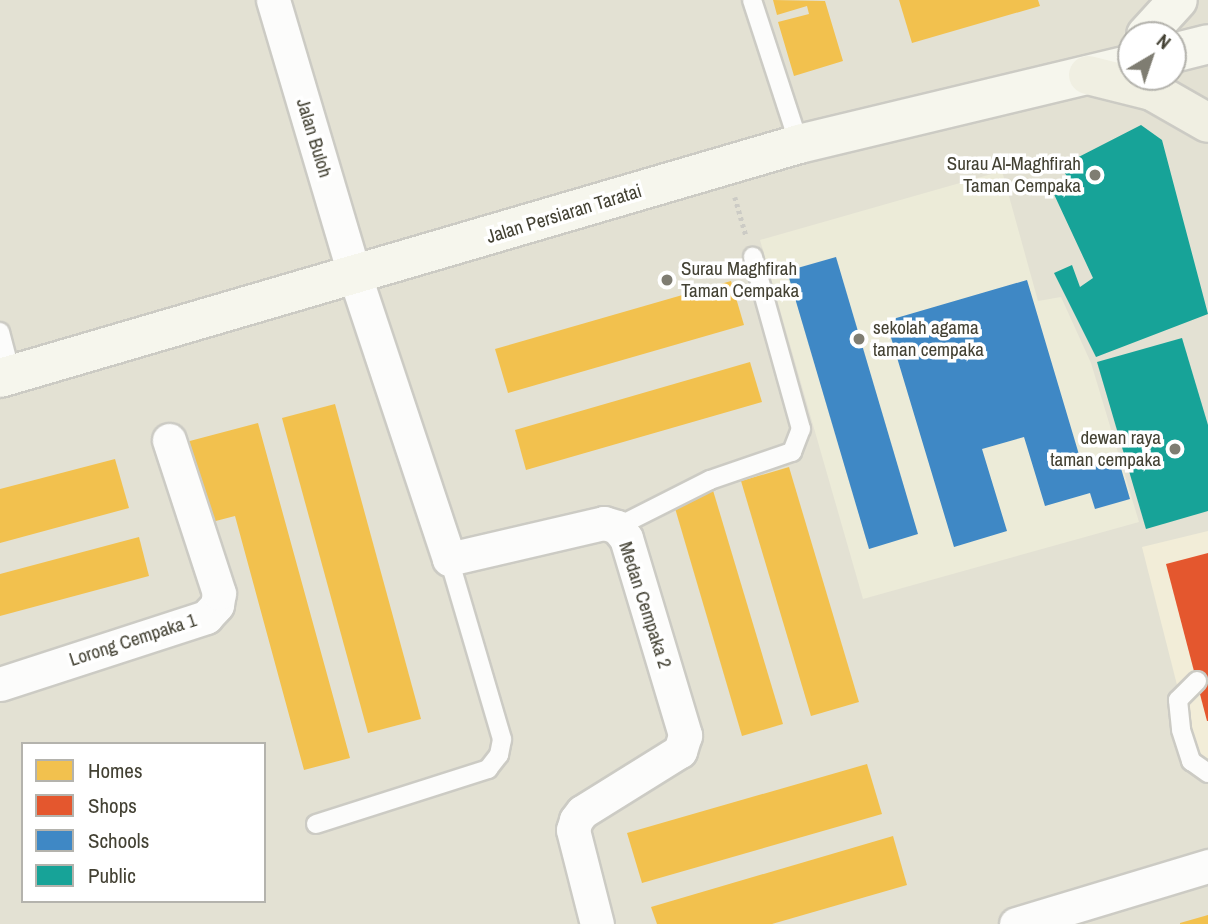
<!DOCTYPE html>
<html>
<head>
<meta charset="utf-8">
<style>
  body { margin:0 }
  #map { position:relative; width:1208px; height:924px; overflow:hidden; background:#eeede6; font-family:"Archivo Narrow",sans-serif }
  div>[style] { position:absolute }
  .residential>* { inset:0; background:#e3e1d3 }
  .commercial>* { inset:0; background:#f2edd8 }
  .education>* { inset:0; background:#ecebd8 }
  .homes>* { inset:0; background:#f2c14e }
  .shops>* { inset:0; background:#e4572e }
  .schools>* { inset:0; background:#3f88c5 }
  .public>* { inset:0; background:#17a398 }
  .path>* { height:4.5px; margin-top:-2.25px; transform-origin:0; background:repeating-linear-gradient(90deg,#cccbc5 0 3.5px,transparent 0 7px) }
  .roads { filter:drop-shadow(2px 0 #cccbc4) drop-shadow(-2px 0 #cccbc4) drop-shadow(0 2px #cccbc4) drop-shadow(0 -2px #cccbc4) }
  .lane>* { height:18px; margin:-9px; padding:0 9px; transform-origin:9px; border-radius:9px; background:#fcfcfb }
  .street>* { height:33px; margin:-16.5px; padding:0 16.5px; transform-origin:16.5px; border-radius:16.5px; background:#fcfcfb }
  .secondary>* { height:38px; margin:-19px; padding:0 19px; transform-origin:19px; border-radius:19px; background:#f6f6ed }
  .primary>* { height:38px; margin:-19px; padding:0 19px; transform-origin:19px; border-radius:19px; background:#f0efe2 }
  .dots>* { width:19px; height:19px; translate:-50% -50%; box-sizing:border-box; border:4px solid #fff; border-radius:50% }
  span { translate:-50% -50%; white-space:nowrap; text-align:center; line-height:1.15; -webkit-text-stroke:7px #fff; paint-order:stroke }
  .street-label { font-size:19px; color:#434133 }
  .poi-label { font-size:19px; color:#434133 }
  .right { translate:-100% -50%; text-align:right }
  .left { translate:0 -50%; text-align:left }
  .legend { position:absolute; left:21px; top:742px; width:245px; height:161px; box-sizing:border-box; background:#fff; border:2px solid #b4b3ad; margin:0; padding:9px 12px; list-style:none; font-size:21px; color:#434133 }
  .legend li { display:flex; align-items:center; gap:14px; height:35px }
  .legend b { width:35px; border:2px solid #b4b3ad }
  .north { position:absolute; left:1117px; top:21px; width:70px; height:70px; box-sizing:border-box; background:#fff; border:2px solid #b4b3ad; border-radius:50%; rotate:39deg; font-size:19px; font-weight:700; line-height:28px; text-align:center; color:#434133 }
  .north::after { content:''; display:block; margin:auto; width:24px; height:32px; background:#7f7d72; clip-path:polygon(50% 0,100% 100%,50% 72%,0 100%) }
</style>
</head>
<body>
<div id="map">
  <div class="residential">
    <div style="clip-path:polygon(evenodd,0 0,1208px 0,1208px 924px,0 924px,0 0,1131px 35px,1173px 35px,1173px 77px,1131px 77px,1131px 35px,0 0,23px 744px,264px 744px,264px 901px,23px 901px,23px 744px)"></div>
  </div>
  <div class="commercial">
    <div style="clip-path:polygon(1208px 531px,1208px 765px,1195px 756px,1142px 547px)"></div>
  </div>
  <div class="education">
    <div style="clip-path:polygon(1002px 171px,1038px 301px,1061px 297px,1091px 363px,1139px 522px,863px 599px,760px 240px)"></div>
  </div>
  <div class="homes">
    <div style="clip-path:polygon(773px 0,825px 1px,843px 61px,794px 76px,778px 22px,809px 14px,807px 6px,777px 15px)"></div>
    <div style="clip-path:polygon(899px 0,1038px 0,1040px 6px,912px 43px)"></div>
    <div style="clip-path:polygon(731px 281px,744px 325px,508px 393px,495px 349px)"></div>
    <div style="clip-path:polygon(750px 362px,762px 402px,526px 470px,515px 430px)"></div>
    <div style="clip-path:polygon(335px 404px,421px 719px,368px 733px,282px 418px)"></div>
    <div style="clip-path:polygon(258px 423px,350px 758px,304px 770px,235px 516px,208px 523px,186px 442px)"></div>
    <div style="clip-path:polygon(115px 459px,129px 508px,0 543px,0 489px)"></div>
    <div style="clip-path:polygon(789px 467px,859px 702px,811px 716px,741px 481px)"></div>
    <div style="clip-path:polygon(712px 487px,783px 724px,742px 736px,672px 498px)"></div>
    <div style="clip-path:polygon(139px 537px,149px 576px,0 616px,0 574px)"></div>
    <div style="clip-path:polygon(867px 764px,882px 814px,642px 883px,627px 833px)"></div>
    <div style="clip-path:polygon(893px 836px,907px 885px,772px 924px,657px 924px,651px 907px)"></div>
    <div style="clip-path:polygon(1208px 915px,1208px 924px,1180px 924px,1180px 923px)"></div>
  </div>
  <div class="shops">
    <div style="clip-path:polygon(1208px 553px,1208px 721px,1207px 721px,1166px 564px)"></div>
  </div>
  <div class="schools">
    <div style="clip-path:polygon(836px 257px,918px 534px,869px 549px,787px 271px)"></div>
    <div style="clip-path:polygon(1027px 280px,1083px 468px,1118px 458px,1130px 499px,1095px 509px,1090px 493px,1045px 506px,1024px 437px,982px 449px,1007px 531px,954px 547px,886px 321px)"></div>
  </div>
  <div class="public">
    <div style="clip-path:polygon(1141px 125px,1162px 140px,1208px 314px,1096px 357px,1054px 273px,1072px 265px,1080px 287px,1093px 278px,1052px 190px,1070px 182px,1061px 166px)"></div>
    <div style="clip-path:polygon(1182px 338px,1208px 425px,1208px 511px,1146px 529px,1097px 362px)"></div>
  </div>
  <div class="path">
    <div style="left:735px;top:197px;width:40px;rotate:74deg"></div>
  </div>
  <div class="roads">
    <div class="lane">
      <div style="left:752px;top:0;width:151px;rotate:71.9deg"></div>
      <div style="left:0;top:332px;width:43px;rotate:75.3deg"></div>
      <div style="left:617px;top:527px;width:104px;rotate:-26.8deg"></div>
      <div style="left:710px;top:480px;width:87px;rotate:-18.9deg"></div>
      <div style="left:792px;top:452px;width:25px;rotate:-69deg"></div>
      <div style="left:801px;top:429px;width:179px;rotate:-105.6deg"></div>
      <div style="left:1197px;top:681px;width:27px;rotate:135deg"></div>
      <div style="left:1178px;top:700px;width:30px;rotate:84deg"></div>
      <div style="left:1181px;top:730px;width:33px;rotate:72deg"></div>
      <div style="left:1191px;top:761px;width:21px;rotate:35deg"></div>
      <div style="left:316px;top:824px;width:181px;rotate:-17.7deg"></div>
      <div style="left:488px;top:769px;width:18px;rotate:-52deg"></div>
      <div style="left:499px;top:755px;width:16px;rotate:-79deg"></div>
      <div style="left:502px;top:739px;width:188px;rotate:-106.4deg"></div>
    </div>
    <div class="street">
      <div style="left:273px;top:0;width:288px;rotate:73.5deg"></div>
      <div style="left:355px;top:276px;width:298px;rotate:71.6deg"></div>
      <div style="left:449px;top:559px;width:159px;rotate:-13.1deg"></div>
      <div style="left:604px;top:523px;width:14px;rotate:17deg"></div>
      <div style="left:617px;top:527px;width:14px;rotate:51deg"></div>
      <div style="left:626px;top:538px;width:206px;rotate:73.3deg"></div>
      <div style="left:685px;top:735px;width:17px;rotate:107deg"></div>
      <div style="left:680px;top:751px;width:115px;rotate:148.1deg"></div>
      <div style="left:582px;top:812px;width:10px;rotate:127deg"></div>
      <div style="left:576px;top:820px;width:10px;rotate:107deg"></div>
      <div style="left:573px;top:830px;width:97px;rotate:75.7deg"></div>
      <div style="left:0;top:684px;width:217px;rotate:-18deg"></div>
      <div style="left:206px;top:617px;width:16px;rotate:-47deg"></div>
      <div style="left:217px;top:605px;width:12px;rotate:-81deg"></div>
      <div style="left:219px;top:593px;width:161px;rotate:-108.1deg"></div>
      <div style="left:1016px;top:924px;width:201px;rotate:-16.8deg"></div>
    </div>
    <div class="secondary">
      <div style="left:1146px;top:35px;width:47px;rotate:-47.6deg"></div>
      <div style="left:1173px;top:53px;width:36px;rotate:-14deg"></div>
      <div style="left:0;top:378px;width:833px;rotate:-16.32deg"></div>
      <div style="left:799px;top:144px;width:342px;rotate:-13.5deg"></div>
    </div>
    <div class="primary">
      <div style="left:1088px;top:75px;width:66px;rotate:14deg"></div>
      <div style="left:1152px;top:91px;width:64px;rotate:29.7deg"></div>
    </div>
  </div>
  <div class="dots">
    <div style="left:1095px;top:175px;background:#7f7d72"></div>
    <div style="left:667px;top:280px;background:#7f7d72"></div>
    <div style="left:859px;top:339px;background:#7f7d72"></div>
    <div style="left:1175px;top:449px;background:#7f7d72"></div>
  </div>
  <div class="street-label">
    <span style="left:314px;top:138px;rotate:73deg">Jalan Buloh</span>
    <span style="left:564px;top:214px;rotate:-17deg">Jalan Persiaran Taratai</span>
    <span style="left:645px;top:605px;rotate:72deg">Medan Cempaka 2</span>
    <span style="left:133px;top:640px;rotate:-18deg">Lorong Cempaka 1</span>
  </div>
  <div class="poi-label">
    <span class="right" style="left:1081px;top:175px">Surau Al-Maghfirah<br>Taman Cempaka</span>
    <span class="left" style="left:681px;top:280px">Surau Maghfirah<br>Taman Cempaka</span>
    <span class="left" style="left:873px;top:339px">sekolah agama<br>taman cempaka</span>
    <span class="right" style="left:1161px;top:449px">dewan raya<br>taman cempaka</span>
  </div>
  <ul class="legend">
  <li><b style="height:19px;background:#f2c14e"></b>Homes</li>
  <li><b style="height:19px;background:#e4572e"></b>Shops</li>
  <li><b style="height:19px;background:#3f88c5"></b>Schools</li>
  <li><b style="height:19px;background:#17a398"></b>Public</li>
  </ul>
  <div class="north">N</div>
</div>
</body>
</html>
